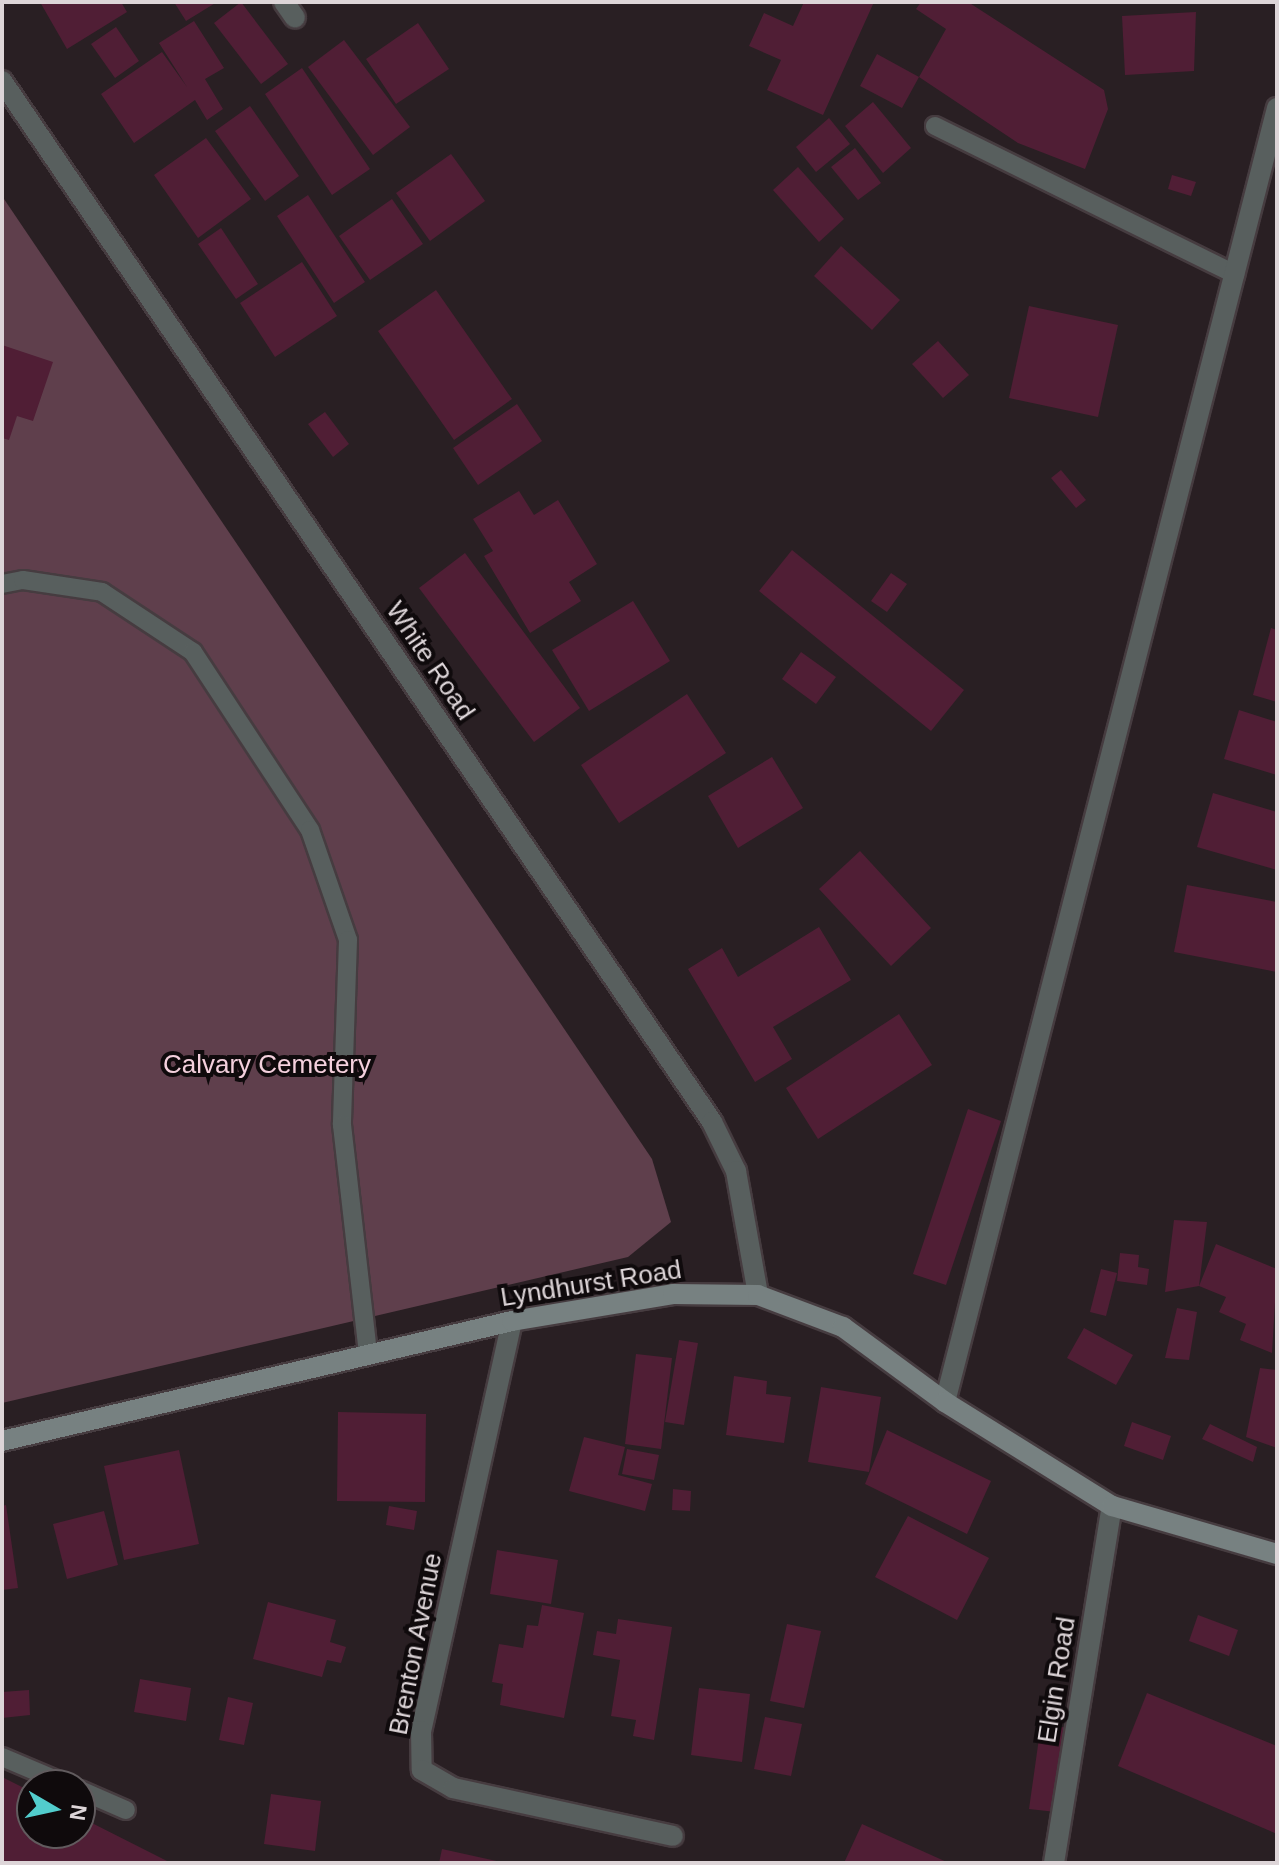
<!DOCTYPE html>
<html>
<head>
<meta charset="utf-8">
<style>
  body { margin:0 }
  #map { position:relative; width:1279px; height:1865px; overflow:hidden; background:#291f23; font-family:Helvetica,sans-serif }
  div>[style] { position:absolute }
  .green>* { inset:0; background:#5f3f4c }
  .building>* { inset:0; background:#501e35 }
  .roads { filter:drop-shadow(2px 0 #463c40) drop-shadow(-2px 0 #463c40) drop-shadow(0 2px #463c40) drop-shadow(0 -2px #463c40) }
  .lane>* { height:18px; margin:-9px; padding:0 9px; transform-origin:9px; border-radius:9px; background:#585f5e }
  .street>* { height:20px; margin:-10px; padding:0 10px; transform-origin:10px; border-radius:10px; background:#585f5e }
  .secondary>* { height:20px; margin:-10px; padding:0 10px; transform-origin:10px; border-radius:10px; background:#778181 }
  span { translate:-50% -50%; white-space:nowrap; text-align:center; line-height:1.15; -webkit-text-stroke:8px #0f0a0c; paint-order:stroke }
  .street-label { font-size:26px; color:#ddd5d8 }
  .park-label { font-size:26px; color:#f4d0dd }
  .frame { position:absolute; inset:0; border:4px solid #ddd5d8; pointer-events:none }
  .north { position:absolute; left:16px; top:1769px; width:80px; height:80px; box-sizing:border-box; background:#0f0a0c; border:2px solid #615b5e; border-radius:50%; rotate:99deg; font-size:22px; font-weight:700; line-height:32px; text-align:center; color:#ddd5d8 }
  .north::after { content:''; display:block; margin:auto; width:28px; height:36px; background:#52cdcd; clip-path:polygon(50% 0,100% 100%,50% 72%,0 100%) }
</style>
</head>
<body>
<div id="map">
  <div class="green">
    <div style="clip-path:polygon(2px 196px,652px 1159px,671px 1222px,628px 1257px,2px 1403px)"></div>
  </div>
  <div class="building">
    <div style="clip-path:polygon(40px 2px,121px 2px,127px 12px,67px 49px)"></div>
    <div style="clip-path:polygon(174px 2px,217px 2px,186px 21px)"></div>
    <div style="clip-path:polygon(241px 2px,288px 64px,261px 84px,214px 23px)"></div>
    <div style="clip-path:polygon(804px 2px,874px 2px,823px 115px,767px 90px,781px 60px,749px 46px,764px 13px,793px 26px)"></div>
    <div style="clip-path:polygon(921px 2px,968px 2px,1104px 90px,1108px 109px,1085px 169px,1018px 143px,919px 77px,946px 29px,916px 9px)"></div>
    <div style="clip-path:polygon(1196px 12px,1194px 71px,1125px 75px,1122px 16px)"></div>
    <div style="clip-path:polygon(194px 21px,224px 68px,205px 79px,223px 109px,207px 120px,195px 100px,134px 143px,101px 94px,162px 52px,187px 87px,159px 43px)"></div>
    <div style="clip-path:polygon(418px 23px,449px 69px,396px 104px,366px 59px)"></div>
    <div style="clip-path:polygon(116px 27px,139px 61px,115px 78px,91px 44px)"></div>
    <div style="clip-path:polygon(344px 40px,410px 127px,373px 155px,308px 67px)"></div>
    <div style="clip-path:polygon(877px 54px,919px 77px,902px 108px,860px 86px)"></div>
    <div style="clip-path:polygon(302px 68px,370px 169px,332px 195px,265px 94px)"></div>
    <div style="clip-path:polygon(873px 102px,911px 148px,883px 173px,845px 126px)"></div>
    <div style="clip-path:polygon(250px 106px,299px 176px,265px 201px,215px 131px)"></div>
    <div style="clip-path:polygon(829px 118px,850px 144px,816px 172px,796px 147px)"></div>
    <div style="clip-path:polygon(206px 138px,251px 199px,198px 238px,154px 175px)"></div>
    <div style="clip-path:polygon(855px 148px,881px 183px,858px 200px,831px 167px)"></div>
    <div style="clip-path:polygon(451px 154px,485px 201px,430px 241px,396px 193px)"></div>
    <div style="clip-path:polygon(798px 167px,844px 219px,819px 242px,773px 190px)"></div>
    <div style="clip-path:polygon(1172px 175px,1196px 182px,1191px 196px,1168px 189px)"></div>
    <div style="clip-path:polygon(308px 195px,365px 282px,334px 303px,277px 216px)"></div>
    <div style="clip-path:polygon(392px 199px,423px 244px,370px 280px,339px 236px)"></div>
    <div style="clip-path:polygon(221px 228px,258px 284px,236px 299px,198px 244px)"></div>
    <div style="clip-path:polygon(841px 246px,900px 300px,872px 330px,814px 276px)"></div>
    <div style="clip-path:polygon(302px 262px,337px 316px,275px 357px,240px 303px)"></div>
    <div style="clip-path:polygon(436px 290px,512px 399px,454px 440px,378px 331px)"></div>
    <div style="clip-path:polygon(1029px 306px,1118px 325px,1098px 417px,1009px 398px)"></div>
    <div style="clip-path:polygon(938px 341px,969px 375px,943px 398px,912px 364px)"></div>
    <div style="clip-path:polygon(2px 345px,53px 362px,33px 421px,17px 416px,9px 440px,2px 438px)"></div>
    <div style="clip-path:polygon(517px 404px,542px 441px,478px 485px,453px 448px)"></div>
    <div style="clip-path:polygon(325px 412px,349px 444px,333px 457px,308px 424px)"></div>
    <div style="clip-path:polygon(1061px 470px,1086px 500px,1076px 508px,1051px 478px)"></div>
    <div style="clip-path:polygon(519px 491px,534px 515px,558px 500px,597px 564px,569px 582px,581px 601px,530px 633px,484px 556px,493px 551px,473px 519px)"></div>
    <div style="clip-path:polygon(792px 550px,964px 690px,931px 731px,759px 591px)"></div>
    <div style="clip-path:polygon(465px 553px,580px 708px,534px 742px,419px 588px)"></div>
    <div style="clip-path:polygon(891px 573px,907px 584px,887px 612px,871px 601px)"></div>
    <div style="clip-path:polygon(633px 601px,670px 661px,589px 711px,552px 650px)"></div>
    <div style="clip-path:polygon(1271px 628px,1277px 630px,1277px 702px,1253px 695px)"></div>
    <div style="clip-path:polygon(801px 652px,836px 677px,816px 704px,782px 679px)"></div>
    <div style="clip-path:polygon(687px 694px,726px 753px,619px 823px,581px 765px)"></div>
    <div style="clip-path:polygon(1239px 710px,1277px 722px,1277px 775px,1224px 759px)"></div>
    <div style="clip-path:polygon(772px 757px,803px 808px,738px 848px,708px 796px)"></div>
    <div style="clip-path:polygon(1213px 793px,1277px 812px,1277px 870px,1197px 847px)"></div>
    <div style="clip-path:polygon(860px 851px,931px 928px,891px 966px,819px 889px)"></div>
    <div style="clip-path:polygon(1187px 885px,1277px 902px,1277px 972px,1174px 952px)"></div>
    <div style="clip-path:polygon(819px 927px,851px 980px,773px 1027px,792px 1059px,755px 1082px,688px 969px,722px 948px,738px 977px)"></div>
    <div style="clip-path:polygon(899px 1014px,932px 1065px,818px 1139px,786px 1088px)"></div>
    <div style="clip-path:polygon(968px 1109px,1001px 1121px,946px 1285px,913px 1274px)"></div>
    <div style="clip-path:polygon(1174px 1220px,1207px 1222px,1199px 1286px,1165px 1292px)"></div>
    <div style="clip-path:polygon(1216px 1244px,1277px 1269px,1272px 1353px,1240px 1340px,1246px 1324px,1219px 1312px,1226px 1297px,1199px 1286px)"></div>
    <div style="clip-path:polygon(1120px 1253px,1139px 1255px,1138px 1267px,1149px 1269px,1147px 1285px,1117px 1281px)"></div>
    <div style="clip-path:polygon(1101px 1269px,1117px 1273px,1106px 1316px,1090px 1312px)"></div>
    <div style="clip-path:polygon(1177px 1308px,1197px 1312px,1189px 1360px,1165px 1358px)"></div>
    <div style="clip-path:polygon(1084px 1328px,1133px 1355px,1116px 1385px,1067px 1358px)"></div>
    <div style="clip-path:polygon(679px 1340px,698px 1343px,684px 1425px,665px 1422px)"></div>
    <div style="clip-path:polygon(636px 1354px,672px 1358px,661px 1449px,625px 1444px)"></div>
    <div style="clip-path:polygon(1260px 1368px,1277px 1370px,1277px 1448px,1246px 1437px)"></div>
    <div style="clip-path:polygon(734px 1376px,767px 1381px,766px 1394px,791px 1397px,784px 1443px,726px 1435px)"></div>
    <div style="clip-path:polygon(821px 1387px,881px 1397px,869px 1472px,808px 1462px)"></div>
    <div style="clip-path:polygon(338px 1412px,426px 1414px,425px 1502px,337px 1501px)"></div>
    <div style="clip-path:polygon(1132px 1422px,1171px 1436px,1163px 1460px,1124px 1446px)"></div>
    <div style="clip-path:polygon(1210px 1424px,1257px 1447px,1253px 1462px,1202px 1439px)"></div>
    <div style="clip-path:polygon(887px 1430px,991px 1481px,967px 1534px,865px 1484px)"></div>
    <div style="clip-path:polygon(584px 1437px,625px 1447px,618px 1475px,652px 1484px,645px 1511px,569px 1491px)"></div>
    <div style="clip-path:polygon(627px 1449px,659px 1455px,654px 1480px,622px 1474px)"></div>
    <div style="clip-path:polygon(179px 1450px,199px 1544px,124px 1560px,104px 1466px)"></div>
    <div style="clip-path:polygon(673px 1489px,691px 1491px,690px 1511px,672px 1510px)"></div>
    <div style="clip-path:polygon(6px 1505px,18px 1588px,2px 1590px,2px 1506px)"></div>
    <div style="clip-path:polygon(389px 1506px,417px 1511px,414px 1530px,386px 1525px)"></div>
    <div style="clip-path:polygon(104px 1511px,118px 1565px,67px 1579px,53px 1524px)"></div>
    <div style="clip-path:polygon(908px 1516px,989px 1558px,957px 1620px,875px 1577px)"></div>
    <div style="clip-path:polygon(497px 1550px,558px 1560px,551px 1604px,490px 1594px)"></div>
    <div style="clip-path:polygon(268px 1602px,336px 1620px,330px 1642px,346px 1647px,341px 1663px,327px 1660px,322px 1677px,253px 1659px)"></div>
    <div style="clip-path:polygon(542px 1605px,584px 1613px,564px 1718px,500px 1705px,503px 1684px,492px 1682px,499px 1644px,523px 1648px,527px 1625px,538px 1626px)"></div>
    <div style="clip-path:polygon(1198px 1615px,1238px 1630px,1229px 1656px,1189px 1641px)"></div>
    <div style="clip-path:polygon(618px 1619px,672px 1627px,654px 1740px,633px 1736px,636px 1720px,611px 1716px,620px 1660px,593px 1655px,597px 1631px,616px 1634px)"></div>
    <div style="clip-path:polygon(787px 1624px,821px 1631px,804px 1708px,770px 1701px)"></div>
    <div style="clip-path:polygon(140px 1679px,191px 1688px,186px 1721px,134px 1712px)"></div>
    <div style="clip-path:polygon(699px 1688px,750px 1694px,742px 1762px,691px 1755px)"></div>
    <div style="clip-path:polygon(29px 1690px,30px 1715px,2px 1718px,2px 1692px)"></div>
    <div style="clip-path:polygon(1147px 1693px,1277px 1746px,1277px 1834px,1118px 1766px)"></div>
    <div style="clip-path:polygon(228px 1697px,253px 1703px,244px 1745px,219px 1740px)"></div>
    <div style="clip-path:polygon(765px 1717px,802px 1724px,791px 1776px,754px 1769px)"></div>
    <div style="clip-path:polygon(1041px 1724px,1068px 1728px,1056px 1812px,1029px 1809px)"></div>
    <div style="clip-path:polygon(2px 1777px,32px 1792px,32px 1833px,80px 1833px,80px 1817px,171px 1863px,2px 1863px)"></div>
    <div style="clip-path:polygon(271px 1794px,321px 1801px,315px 1851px,264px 1844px)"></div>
    <div style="clip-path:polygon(862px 1824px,949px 1863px,844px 1863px)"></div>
    <div style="clip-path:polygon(442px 1849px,501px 1862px,501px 1863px,439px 1863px)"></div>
  </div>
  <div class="roads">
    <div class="lane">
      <div style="left:935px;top:126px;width:335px;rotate:26.3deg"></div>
      <div style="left:2px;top:584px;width:21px;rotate:-11deg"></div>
      <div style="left:23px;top:580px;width:80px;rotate:8.6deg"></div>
      <div style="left:102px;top:592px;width:109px;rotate:33.4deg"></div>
      <div style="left:193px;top:652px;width:213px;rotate:56.7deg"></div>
      <div style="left:310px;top:830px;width:116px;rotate:70.9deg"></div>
      <div style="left:348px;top:940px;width:185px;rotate:91.9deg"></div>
      <div style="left:342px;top:1125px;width:229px;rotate:83.5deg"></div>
      <div style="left:2px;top:1757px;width:72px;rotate:23deg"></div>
      <div style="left:80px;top:1790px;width:50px;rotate:23.5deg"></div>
    </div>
    <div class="street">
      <div style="left:284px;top:2px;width:19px;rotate:55deg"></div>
      <div style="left:2px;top:81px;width:1260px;rotate:55.7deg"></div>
      <div style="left:712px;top:1122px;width:55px;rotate:63.9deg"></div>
      <div style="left:736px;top:1171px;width:126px;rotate:79.9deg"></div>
      <div style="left:512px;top:1321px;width:420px;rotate:102.5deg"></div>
      <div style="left:421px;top:1731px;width:39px;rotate:89deg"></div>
      <div style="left:422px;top:1770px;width:36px;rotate:30deg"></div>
      <div style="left:453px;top:1788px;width:225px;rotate:12.3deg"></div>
      <div style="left:945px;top:1402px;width:1336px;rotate:-75.61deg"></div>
      <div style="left:1054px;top:1863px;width:362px;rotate:-80.8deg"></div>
    </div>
    <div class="secondary">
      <div style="left:2px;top:1441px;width:524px;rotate:-13.24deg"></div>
      <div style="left:512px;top:1321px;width:163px;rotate:-9.5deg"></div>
      <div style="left:673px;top:1294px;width:85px;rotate:0.7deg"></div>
      <div style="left:758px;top:1295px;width:91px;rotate:20.6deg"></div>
      <div style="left:843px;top:1327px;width:127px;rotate:36.3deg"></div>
      <div style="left:945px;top:1402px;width:197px;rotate:31.9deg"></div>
      <div style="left:1112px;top:1506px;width:172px;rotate:16.2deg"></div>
    </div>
  </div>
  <div class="street-label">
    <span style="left:430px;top:661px;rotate:56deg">White Road</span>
    <span style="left:591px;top:1284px;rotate:-9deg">Lyndhurst Road</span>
    <span style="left:416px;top:1644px;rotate:-79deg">Brenton Avenue</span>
    <span style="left:1057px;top:1680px;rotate:-81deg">Elgin Road</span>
  </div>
  <div class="park-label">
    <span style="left:267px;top:1065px">Calvary Cemetery</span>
  </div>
  <div class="frame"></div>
  <div class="north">N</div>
</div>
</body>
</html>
